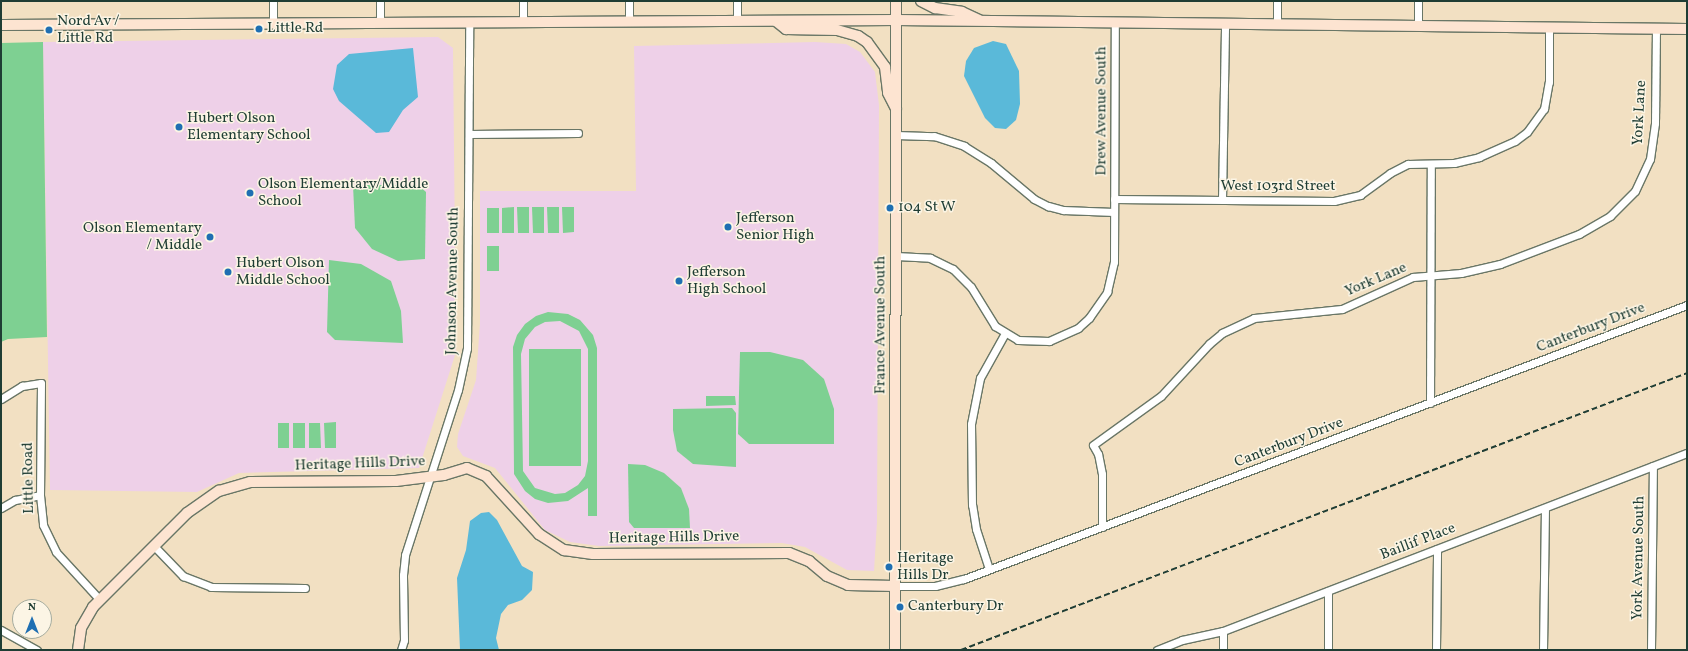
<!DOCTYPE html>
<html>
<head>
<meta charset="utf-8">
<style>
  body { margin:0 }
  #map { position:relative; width:1688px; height:651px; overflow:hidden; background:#f2e0c2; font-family:Vollkorn,serif }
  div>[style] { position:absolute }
  .built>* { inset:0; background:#eed0e8 }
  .green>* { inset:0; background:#7ed092 }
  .water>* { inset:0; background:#5ab9d9 }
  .roads { filter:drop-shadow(1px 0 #697666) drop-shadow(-1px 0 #697666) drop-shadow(0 1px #697666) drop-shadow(0 -1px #697666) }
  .street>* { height:7px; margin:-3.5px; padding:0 3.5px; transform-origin:3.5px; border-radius:3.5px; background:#fff }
  .secondary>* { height:10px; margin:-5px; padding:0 5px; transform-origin:5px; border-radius:5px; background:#fde4d1 }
  .rail>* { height:2px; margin-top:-1px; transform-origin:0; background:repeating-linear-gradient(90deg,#1f3d34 0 6px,transparent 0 9px) }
  .dots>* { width:11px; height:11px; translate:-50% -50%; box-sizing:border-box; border:2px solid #fcf5e5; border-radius:50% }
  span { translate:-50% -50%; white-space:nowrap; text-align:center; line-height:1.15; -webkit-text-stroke:3px #fcf5e5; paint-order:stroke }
  .poi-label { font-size:15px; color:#1f3d34 }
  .left { translate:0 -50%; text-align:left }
  .right { translate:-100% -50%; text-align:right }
  .street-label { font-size:15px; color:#1f3d34 }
  .frame { position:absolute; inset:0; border:2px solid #1f3d34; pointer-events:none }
  .north { position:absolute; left:12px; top:599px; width:40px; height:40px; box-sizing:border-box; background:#fcf5e5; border:1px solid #a4ab9e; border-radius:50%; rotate:0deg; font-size:11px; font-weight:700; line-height:16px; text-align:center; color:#1f3d34 }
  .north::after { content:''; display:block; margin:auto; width:14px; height:18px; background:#1f6fb2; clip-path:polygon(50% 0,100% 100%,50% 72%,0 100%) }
</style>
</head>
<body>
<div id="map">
  <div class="built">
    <div style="clip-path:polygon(438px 37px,453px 48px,456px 352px,419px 468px,239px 473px,197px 492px,50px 490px,43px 42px)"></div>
    <div style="clip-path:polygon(815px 42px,846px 44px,860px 52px,875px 72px,879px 105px,877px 522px,874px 571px,847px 570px,805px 547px,782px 543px,599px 546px,570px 542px,545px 530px,495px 468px,463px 456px,457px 447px,458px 434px,476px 380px,480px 323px,480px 191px,636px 191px,634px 46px)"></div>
  </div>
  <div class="green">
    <div style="clip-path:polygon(43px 42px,47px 337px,8px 339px,1px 342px,1px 43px)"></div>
    <div style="clip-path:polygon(353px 185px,418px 185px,426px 192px,425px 259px,398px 261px,372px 249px,355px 228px)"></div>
    <div style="clip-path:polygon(514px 207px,514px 233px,502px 233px,502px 208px)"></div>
    <div style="clip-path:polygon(517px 207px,529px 207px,529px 233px,518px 233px)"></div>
    <div style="clip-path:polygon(532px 207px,544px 207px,544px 233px,533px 233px)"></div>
    <div style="clip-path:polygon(547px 207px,559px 207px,559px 233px,548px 233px)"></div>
    <div style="clip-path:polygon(562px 207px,574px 207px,574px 232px,563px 233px)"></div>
    <div style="clip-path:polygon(487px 208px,499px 208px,499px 233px,487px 233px)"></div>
    <div style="clip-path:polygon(487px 246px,499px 246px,499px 271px,487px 271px)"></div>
    <div style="clip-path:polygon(329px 260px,361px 264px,391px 281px,401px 311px,403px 343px,335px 340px,327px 332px)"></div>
    <div style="clip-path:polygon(evenodd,548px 312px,568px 314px,580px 320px,593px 335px,597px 348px,597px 516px,588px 516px,588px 488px,568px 501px,548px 503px,535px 499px,525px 491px,514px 474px,513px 347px,517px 335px,525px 324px,536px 316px,548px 312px,560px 321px,579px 331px,588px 349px,588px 461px,585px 476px,578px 485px,565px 493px,555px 494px,535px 488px,523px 471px,521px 354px,525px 339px,535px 327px,545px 322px,560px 321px)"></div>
    <div style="clip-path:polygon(529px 349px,581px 349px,581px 466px,529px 466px)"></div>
    <div style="clip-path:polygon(740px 352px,770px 352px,803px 360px,824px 379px,834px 409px,834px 444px,749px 444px,738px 434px)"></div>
    <div style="clip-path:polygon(706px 396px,735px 396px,736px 405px,706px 406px)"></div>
    <div style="clip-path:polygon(732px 408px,736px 413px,736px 467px,693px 464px,677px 451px,673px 430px,673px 409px)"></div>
    <div style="clip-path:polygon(336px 422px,336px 448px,325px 448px,324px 423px)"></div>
    <div style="clip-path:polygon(278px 423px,289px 423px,289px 448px,278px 448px)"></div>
    <div style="clip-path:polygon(293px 423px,305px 423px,305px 448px,293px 448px)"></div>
    <div style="clip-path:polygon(309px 423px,320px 423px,321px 448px,309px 448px)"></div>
    <div style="clip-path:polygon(628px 464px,645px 465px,664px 473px,681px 488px,689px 509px,690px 528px,634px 528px,629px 522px)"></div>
  </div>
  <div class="water">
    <div style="clip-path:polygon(993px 41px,1006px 44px,1019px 71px,1020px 104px,1016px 120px,1006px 129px,995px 128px,985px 118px,964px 76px,966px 61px,974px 48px)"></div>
    <div style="clip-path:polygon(413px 48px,418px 97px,403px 110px,389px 132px,376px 133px,339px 101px,333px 89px,337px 65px,349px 54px)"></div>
    <div style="clip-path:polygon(489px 512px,497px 520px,522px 566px,533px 572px,532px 590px,522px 600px,508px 605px,501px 614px,496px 638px,499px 650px,460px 650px,457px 578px,466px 550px,470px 521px,481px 513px)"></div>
  </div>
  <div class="roads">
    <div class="street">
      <div style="left:273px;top:1px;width:22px;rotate:90deg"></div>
      <div style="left:380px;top:1px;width:22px;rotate:90deg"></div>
      <div style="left:737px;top:1px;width:20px;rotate:90deg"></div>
      <div style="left:523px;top:22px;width:21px;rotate:-90deg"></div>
      <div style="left:629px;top:22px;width:21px;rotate:-90deg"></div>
      <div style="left:1277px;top:24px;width:23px;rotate:-90deg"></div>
      <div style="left:1418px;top:26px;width:25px;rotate:-90deg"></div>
      <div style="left:469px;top:134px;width:109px;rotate:-0.5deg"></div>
      <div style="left:896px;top:135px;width:38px;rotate:2deg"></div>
      <div style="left:934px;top:136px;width:32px;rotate:18deg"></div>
      <div style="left:964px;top:146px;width:32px;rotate:32deg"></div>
      <div style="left:991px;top:163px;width:56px;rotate:39.9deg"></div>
      <div style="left:1034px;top:199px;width:16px;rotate:27deg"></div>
      <div style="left:1048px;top:206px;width:16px;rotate:15deg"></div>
      <div style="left:1063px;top:210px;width:51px;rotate:2.2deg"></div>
      <div style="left:1114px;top:199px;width:220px;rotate:0.5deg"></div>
      <div style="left:1334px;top:201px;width:27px;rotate:-13deg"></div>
      <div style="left:1360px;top:195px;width:37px;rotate:-36deg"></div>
      <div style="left:1390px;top:173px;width:20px;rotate:-27deg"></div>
      <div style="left:1408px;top:164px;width:46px;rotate:-1.2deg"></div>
      <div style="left:1454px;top:163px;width:26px;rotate:-13deg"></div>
      <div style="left:1479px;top:157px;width:39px;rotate:-24deg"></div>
      <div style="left:1515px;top:141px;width:15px;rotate:-37deg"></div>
      <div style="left:1527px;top:132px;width:29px;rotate:-54deg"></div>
      <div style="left:1544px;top:109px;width:27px;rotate:-80deg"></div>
      <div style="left:1549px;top:82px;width:55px;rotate:-90deg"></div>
      <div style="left:1222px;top:200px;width:176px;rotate:-89deg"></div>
      <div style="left:896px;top:256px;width:34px;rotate:3deg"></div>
      <div style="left:930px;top:258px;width:25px;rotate:26deg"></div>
      <div style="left:953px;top:269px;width:25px;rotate:45deg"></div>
      <div style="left:971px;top:287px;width:46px;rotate:58.4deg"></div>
      <div style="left:995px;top:326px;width:27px;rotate:31deg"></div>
      <div style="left:1018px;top:340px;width:31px;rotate:2deg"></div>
      <div style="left:1049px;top:341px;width:32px;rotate:-24deg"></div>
      <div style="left:1078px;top:328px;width:15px;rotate:-42deg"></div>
      <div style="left:1089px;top:318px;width:32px;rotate:-55deg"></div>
      <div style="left:1107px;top:292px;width:31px;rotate:-77deg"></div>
      <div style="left:1114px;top:262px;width:239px;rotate:-89.8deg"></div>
      <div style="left:1px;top:399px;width:25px;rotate:-32deg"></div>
      <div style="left:22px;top:386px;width:19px;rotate:-9deg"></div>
      <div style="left:41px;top:383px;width:112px;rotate:90.5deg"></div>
      <div style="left:40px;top:495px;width:30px;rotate:84deg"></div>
      <div style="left:43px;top:525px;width:30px;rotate:64deg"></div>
      <div style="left:56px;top:552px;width:65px;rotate:47.5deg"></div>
      <div style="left:1430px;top:403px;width:239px;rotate:-89.8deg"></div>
      <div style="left:1px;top:508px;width:16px;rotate:-30deg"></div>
      <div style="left:15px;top:500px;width:25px;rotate:-11deg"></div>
      <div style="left:1102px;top:527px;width:53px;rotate:-90deg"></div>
      <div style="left:1102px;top:474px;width:20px;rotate:-101deg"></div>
      <div style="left:1098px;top:454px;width:10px;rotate:-119deg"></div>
      <div style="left:1093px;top:445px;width:84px;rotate:-35.8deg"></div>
      <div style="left:1161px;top:396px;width:71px;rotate:-47.3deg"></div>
      <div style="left:1209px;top:344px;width:17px;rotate:-40deg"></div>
      <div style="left:1222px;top:333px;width:35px;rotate:-25deg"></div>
      <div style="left:1254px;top:318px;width:88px;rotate:-5.8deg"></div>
      <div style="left:1342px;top:309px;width:78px;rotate:-24.3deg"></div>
      <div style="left:1413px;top:277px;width:48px;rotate:-4.8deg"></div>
      <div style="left:1461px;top:273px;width:40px;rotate:-13deg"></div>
      <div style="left:1500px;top:264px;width:85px;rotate:-20.8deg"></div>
      <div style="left:1579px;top:234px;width:36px;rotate:-30deg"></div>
      <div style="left:1610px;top:216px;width:35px;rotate:-45deg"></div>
      <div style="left:1635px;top:191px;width:35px;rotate:-65deg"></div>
      <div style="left:1650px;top:159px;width:36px;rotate:-82deg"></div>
      <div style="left:1655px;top:123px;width:95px;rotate:-89.4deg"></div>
      <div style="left:154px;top:546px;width:42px;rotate:46deg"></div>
      <div style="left:183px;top:576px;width:30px;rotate:21deg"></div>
      <div style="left:211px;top:587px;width:94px;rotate:0.6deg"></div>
      <div style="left:989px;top:569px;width:42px;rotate:-108deg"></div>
      <div style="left:976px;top:529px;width:24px;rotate:-99deg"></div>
      <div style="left:972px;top:505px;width:81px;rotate:-90.7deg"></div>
      <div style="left:971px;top:424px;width:47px;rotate:-78.9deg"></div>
      <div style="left:980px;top:378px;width:51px;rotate:-60.9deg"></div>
      <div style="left:895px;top:586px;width:40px"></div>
      <div style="left:935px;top:586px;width:30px;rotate:-14deg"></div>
      <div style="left:964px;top:579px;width:773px;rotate:-20.76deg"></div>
      <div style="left:1px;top:630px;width:41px;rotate:29.1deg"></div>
      <div style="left:401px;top:650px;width:10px;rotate:-73deg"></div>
      <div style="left:404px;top:640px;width:65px;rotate:-90.9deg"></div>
      <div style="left:403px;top:575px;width:20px;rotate:-84deg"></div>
      <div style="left:405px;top:555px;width:173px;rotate:-72.2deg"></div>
      <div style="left:458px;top:390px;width:43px;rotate:-77.9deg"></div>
      <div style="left:467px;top:348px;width:325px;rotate:-89.6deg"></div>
      <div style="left:1157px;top:650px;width:27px;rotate:-22deg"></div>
      <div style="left:1182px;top:640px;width:42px;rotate:-12.4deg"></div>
      <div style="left:1223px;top:631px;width:497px;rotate:-21deg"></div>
      <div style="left:1223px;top:650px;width:19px;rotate:-90deg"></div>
      <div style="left:1328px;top:650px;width:59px;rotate:-90deg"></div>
      <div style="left:1436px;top:650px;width:101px;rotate:-89.4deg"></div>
      <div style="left:1543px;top:650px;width:142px;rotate:-89.2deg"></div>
      <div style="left:1651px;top:650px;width:184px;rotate:-89.4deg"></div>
    </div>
    <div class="secondary">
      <div style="left:921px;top:1px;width:16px;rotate:27deg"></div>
      <div style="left:935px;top:8px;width:27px;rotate:8deg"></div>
      <div style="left:962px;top:12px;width:19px;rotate:25deg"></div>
      <div style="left:776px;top:21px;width:13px;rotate:39deg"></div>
      <div style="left:786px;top:29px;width:51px;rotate:1.1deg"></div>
      <div style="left:837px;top:30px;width:22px;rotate:16deg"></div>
      <div style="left:858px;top:36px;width:11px;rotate:34deg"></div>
      <div style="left:867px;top:42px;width:31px;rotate:54deg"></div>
      <div style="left:885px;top:67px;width:26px;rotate:83deg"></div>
      <div style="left:888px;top:93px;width:18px;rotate:63deg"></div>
      <div style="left:1px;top:25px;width:895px;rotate:-0.32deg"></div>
      <div style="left:896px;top:20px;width:791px;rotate:0.65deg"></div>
      <div style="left:78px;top:650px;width:22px;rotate:-82deg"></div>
      <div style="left:81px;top:628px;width:24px;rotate:-60deg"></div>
      <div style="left:93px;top:607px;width:133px;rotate:-45deg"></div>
      <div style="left:187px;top:513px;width:39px;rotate:-35deg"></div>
      <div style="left:219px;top:491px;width:32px;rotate:-16deg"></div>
      <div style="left:250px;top:482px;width:146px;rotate:-0.4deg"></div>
      <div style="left:396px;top:481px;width:48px;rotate:-7.1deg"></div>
      <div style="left:444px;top:475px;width:24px;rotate:-17deg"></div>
      <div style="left:467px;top:468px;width:21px;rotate:23deg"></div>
      <div style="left:486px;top:476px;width:79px;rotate:47.6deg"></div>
      <div style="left:539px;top:534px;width:30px;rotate:33deg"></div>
      <div style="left:564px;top:550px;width:29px;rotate:8deg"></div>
      <div style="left:593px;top:554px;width:196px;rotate:-0.3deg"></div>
      <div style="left:789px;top:553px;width:22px;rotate:22deg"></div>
      <div style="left:809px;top:561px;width:23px;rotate:40deg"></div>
      <div style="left:827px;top:576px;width:23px;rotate:23deg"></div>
      <div style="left:848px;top:585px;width:47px;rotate:1.2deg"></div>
      <div style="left:895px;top:650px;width:649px;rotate:-89.91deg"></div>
    </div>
  </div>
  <div class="rail">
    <div style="left:961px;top:650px;width:777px;rotate:-20.88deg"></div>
  </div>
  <div class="dots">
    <div style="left:259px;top:29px;background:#1f6fb2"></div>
    <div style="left:49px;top:30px;background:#1f6fb2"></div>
    <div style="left:179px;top:127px;background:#1f6fb2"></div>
    <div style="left:250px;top:193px;background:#1f6fb2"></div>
    <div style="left:890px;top:208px;background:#1f6fb2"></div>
    <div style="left:728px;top:227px;background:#1f6fb2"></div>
    <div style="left:210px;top:237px;background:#1f6fb2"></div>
    <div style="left:228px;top:272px;background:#1f6fb2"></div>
    <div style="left:679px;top:281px;background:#1f6fb2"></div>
    <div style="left:889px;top:567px;background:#1f6fb2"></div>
    <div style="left:900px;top:607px;background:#1f6fb2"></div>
  </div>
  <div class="poi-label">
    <span class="left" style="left:57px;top:30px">Nord Av /<br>Little Rd</span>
    <span class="left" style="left:267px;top:29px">Little Rd</span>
    <span class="left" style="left:187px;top:127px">Hubert Olson<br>Elementary School</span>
    <span class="left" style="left:258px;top:193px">Olson Elementary/Middle<br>School</span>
    <span class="left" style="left:898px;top:208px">104 St W</span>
    <span class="left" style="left:736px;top:227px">Jefferson<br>Senior High</span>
    <span class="right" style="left:202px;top:237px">Olson Elementary<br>/ Middle</span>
    <span class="left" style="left:236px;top:272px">Hubert Olson<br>Middle School</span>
    <span class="left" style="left:687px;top:281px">Jefferson<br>High School</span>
    <span class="left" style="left:897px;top:567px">Heritage<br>Hills Dr</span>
    <span class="left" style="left:908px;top:607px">Canterbury Dr</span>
  </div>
  <div class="street-label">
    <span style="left:1102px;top:111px;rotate:-90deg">Drew Avenue South</span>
    <span style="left:1640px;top:113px;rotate:-87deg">York Lane</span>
    <span style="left:1278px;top:187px">West 103rd Street</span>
    <span style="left:1376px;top:280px;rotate:-23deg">York Lane</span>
    <span style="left:453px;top:281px;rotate:-89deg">Johnson Avenue South</span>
    <span style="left:881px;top:325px;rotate:-90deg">France Avenue South</span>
    <span style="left:1591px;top:328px;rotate:-21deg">Canterbury Drive</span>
    <span style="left:1289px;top:443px;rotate:-21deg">Canterbury Drive</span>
    <span style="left:360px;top:464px;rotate:-2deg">Heritage Hills Drive</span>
    <span style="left:29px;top:478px;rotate:-91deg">Little Road</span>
    <span style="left:674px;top:538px;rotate:-1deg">Heritage Hills Drive</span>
    <span style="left:1418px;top:542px;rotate:-21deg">Baillif Place</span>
    <span style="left:1639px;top:558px;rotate:-89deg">York Avenue South</span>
  </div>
  <div class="frame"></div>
  <div class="north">N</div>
</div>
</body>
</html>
